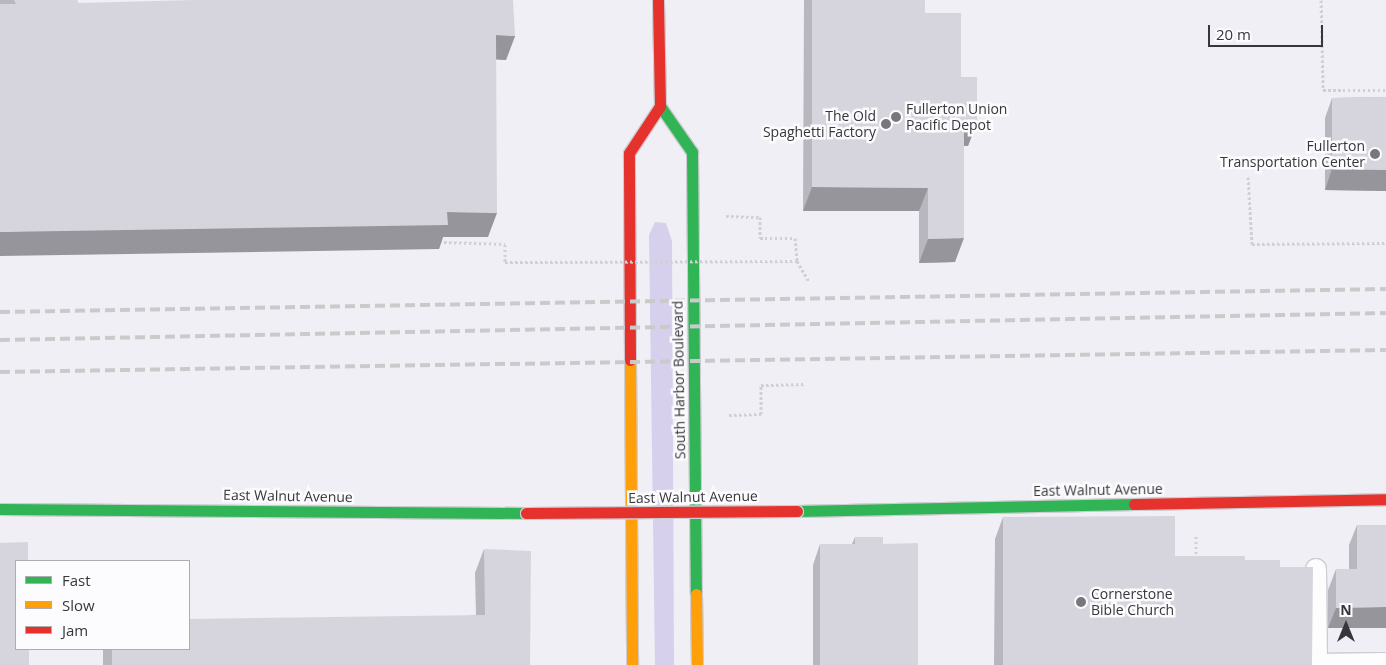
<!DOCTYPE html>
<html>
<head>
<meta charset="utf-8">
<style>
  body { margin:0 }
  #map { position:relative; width:1386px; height:665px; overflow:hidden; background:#f0eff5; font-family:"Open Sans",sans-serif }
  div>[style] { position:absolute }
  .green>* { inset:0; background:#d6d0ed }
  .path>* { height:3px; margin-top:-1.5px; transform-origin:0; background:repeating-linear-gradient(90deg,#d0d0d2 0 2.5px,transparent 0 5px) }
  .roads { filter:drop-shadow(1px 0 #cdccd1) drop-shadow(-1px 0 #cdccd1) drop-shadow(0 1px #cdccd1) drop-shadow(0 -1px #cdccd1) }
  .lane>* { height:20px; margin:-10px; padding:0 10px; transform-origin:10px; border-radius:10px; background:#fdfdfe }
  .fast>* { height:11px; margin:-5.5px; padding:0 5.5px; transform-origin:5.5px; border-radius:5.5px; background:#30b455 }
  .slow>* { height:11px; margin:-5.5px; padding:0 5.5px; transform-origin:5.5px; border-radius:5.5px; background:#ff9f0a }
  .jam>* { height:11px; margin:-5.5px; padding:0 5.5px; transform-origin:5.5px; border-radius:5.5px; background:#e5322d }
  .rail>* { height:4px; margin-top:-2px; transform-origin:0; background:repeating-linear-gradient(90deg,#cbcacb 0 10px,transparent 0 15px) }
  .path-bridge>* { height:3px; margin-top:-1.5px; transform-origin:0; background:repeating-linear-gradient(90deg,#d0d0d2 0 2.5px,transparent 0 5px) }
  .bridges { filter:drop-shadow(1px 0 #cdccd1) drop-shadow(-1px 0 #cdccd1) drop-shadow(0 1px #cdccd1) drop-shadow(0 -1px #cdccd1) }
  .jam-bridge>* { height:11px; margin:-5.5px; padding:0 5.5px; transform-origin:5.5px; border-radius:5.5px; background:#e5322d }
  .wall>* { inset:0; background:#b8b7bf }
  .shaded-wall>* { inset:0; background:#96959b }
  .building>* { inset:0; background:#d6d5de }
  .dots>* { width:14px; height:14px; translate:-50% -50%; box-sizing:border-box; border:2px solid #fcfcfe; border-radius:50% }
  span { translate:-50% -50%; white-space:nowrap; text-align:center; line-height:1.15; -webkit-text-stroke:5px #fcfcfe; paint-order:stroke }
  .poi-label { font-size:14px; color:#37373b }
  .left { translate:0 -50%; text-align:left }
  .right { translate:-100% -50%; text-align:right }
  .street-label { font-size:14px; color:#37373b }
  .legend { position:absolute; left:15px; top:560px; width:175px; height:90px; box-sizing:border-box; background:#fcfcfe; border:1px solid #adadb0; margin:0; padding:6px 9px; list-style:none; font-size:15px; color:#37373b }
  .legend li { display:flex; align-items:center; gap:10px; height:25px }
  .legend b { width:25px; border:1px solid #adadb0 }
  .north { position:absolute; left:1321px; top:600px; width:50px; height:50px; -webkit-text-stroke:4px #fcfcfe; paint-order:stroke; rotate:0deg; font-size:14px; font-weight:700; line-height:20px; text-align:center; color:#37373b }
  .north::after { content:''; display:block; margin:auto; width:18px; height:22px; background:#37373b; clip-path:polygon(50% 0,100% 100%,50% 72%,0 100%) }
  .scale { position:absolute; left:1208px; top:25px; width:115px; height:22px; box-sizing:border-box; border:2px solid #37373b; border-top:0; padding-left:6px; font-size:15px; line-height:18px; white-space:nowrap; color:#37373b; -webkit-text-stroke:4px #fcfcfe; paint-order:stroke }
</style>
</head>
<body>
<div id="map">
  <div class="green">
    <div style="clip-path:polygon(655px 222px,666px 223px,672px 241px,674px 665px,655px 665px,649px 235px)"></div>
  </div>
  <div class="path">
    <div style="left:1321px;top:0;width:90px;rotate:88.7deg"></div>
    <div style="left:1323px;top:90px;width:63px"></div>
    <div style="left:1248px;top:177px;width:67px;rotate:86.6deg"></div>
    <div style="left:1252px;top:244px;width:134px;rotate:-0.4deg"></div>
    <div style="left:726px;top:216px;width:34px;rotate:2deg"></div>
    <div style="left:760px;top:217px;width:21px;rotate:90deg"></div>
    <div style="left:760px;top:238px;width:35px"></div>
    <div style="left:795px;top:238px;width:23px;rotate:85deg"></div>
    <div style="left:797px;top:261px;width:24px;rotate:60deg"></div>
    <div style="left:439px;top:242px;width:66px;rotate:1.7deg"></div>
    <div style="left:505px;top:244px;width:18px;rotate:90deg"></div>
    <div style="left:729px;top:415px;width:32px;rotate:-2deg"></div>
    <div style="left:761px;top:414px;width:29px;rotate:-90deg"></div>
    <div style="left:761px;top:385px;width:45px;rotate:-1.3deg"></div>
    <div style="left:1196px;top:536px;width:24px;rotate:90deg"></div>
  </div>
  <div class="roads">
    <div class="lane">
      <div style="left:1316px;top:569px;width:96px;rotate:89.4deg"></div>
      <div style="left:1317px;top:664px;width:69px;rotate:-0.8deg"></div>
    </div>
    <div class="fast">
      <div style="left:660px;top:106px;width:56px;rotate:55.2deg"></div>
      <div style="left:692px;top:152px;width:442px;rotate:89.5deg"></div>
      <div style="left:0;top:509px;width:526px;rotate:0.44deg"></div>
      <div style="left:797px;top:511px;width:337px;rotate:-1.2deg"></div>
    </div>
    <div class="slow">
      <div style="left:630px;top:360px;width:305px;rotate:89.6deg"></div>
      <div style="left:696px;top:594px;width:71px;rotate:89.2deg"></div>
    </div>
    <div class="jam">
      <div style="left:630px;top:360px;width:207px;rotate:-90.3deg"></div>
      <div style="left:629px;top:153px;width:56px;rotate:-56.6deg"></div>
      <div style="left:660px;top:106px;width:106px;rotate:-91.1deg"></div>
      <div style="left:1134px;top:504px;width:252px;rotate:-1.1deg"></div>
    </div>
  </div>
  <div class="rail">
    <div style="left:0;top:312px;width:1386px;rotate:-0.95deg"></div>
    <div style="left:0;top:340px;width:1386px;rotate:-1.12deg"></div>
    <div style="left:0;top:372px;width:1386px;rotate:-0.91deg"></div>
  </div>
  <div class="path-bridge">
    <div style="left:505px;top:262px;width:292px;rotate:-0.2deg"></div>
  </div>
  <div class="bridges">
    <div class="jam-bridge">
      <div style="left:526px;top:513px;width:271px;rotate:-0.4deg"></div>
    </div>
  </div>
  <div class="wall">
    <div style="clip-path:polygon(0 0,77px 0,78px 3px,515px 36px,506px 60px,496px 59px,488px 237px,443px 237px,439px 249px,0 4px)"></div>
    <div style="clip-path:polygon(804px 0,925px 0,925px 13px,961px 77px,977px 122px,968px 146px,964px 146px,955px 262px,919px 263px,919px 211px,803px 211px)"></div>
    <div style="clip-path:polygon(1386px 97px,1386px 191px,1325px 190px,1325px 118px,1332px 98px)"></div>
    <div style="clip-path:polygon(1003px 517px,1175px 556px,1245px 560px,1280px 567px,1312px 665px,994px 665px,995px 539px)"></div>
    <div style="clip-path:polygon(1357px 525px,1386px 525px,1386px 628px,1328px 628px,1328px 590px,1336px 569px,1349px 569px,1349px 545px)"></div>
    <div style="clip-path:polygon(855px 537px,883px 544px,918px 665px,813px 665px,813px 565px,820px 544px,852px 544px)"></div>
    <div style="clip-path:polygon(484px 549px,530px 665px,103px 665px,103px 649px,189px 649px,476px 615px,475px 573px)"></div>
  </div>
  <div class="shaded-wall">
    <div style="clip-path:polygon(496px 35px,515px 36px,506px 60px,487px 59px)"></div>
    <div style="clip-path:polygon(964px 122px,977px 122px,968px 146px,955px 146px)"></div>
    <div style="clip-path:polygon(1332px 169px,1386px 170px,1386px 191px,1325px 190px)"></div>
    <div style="clip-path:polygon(812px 187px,928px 188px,919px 211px,803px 211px)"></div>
    <div style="clip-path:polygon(447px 212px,497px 213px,488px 237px,443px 237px,439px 249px,0 256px,0 232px)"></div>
    <div style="clip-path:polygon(964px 238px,955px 262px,919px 263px,928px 239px)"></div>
    <div style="clip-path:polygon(1386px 607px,1386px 628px,1328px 628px,1336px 608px)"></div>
  </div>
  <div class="building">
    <div style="clip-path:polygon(14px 0,77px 0,78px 3px,193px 0,513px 0,515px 36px,496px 35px,497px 213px,447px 212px,448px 225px,0 232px,0 4px,16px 4px)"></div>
    <div style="clip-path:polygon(812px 0,925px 0,925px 13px,961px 13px,961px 77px,977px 77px,977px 122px,964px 122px,964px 238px,928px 239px,928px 188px,812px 187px)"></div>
    <div style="clip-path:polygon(1386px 97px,1386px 170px,1332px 169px,1332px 98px)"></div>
    <div style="clip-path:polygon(1175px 516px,1175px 556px,1245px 556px,1245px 560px,1280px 560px,1280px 567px,1313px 567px,1312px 665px,1003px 665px,1003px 517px)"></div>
    <div style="clip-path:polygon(1357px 525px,1386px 525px,1386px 607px,1336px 608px,1336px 569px,1357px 569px)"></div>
    <div style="clip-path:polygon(855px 537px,883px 537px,883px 544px,918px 543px,918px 665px,820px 665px,820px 544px,855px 544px)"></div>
    <div style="clip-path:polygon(28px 542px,28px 561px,16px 561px,16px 649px,29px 649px,29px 665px,0 665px,0 543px)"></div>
    <div style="clip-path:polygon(484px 549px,531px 551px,530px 665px,112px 665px,112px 649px,189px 649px,189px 619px,485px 615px)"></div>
  </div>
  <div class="dots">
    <div style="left:896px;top:117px;background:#78777c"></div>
    <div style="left:886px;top:124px;background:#78777c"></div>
    <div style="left:1375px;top:154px;background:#78777c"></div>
    <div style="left:1081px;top:602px;background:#78777c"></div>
  </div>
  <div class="poi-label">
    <span class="left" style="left:906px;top:117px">Fullerton Union<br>Pacific Depot</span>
    <span class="right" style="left:876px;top:124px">The Old<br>Spaghetti Factory</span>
    <span class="right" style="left:1365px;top:154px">Fullerton<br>Transportation Center</span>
    <span class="left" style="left:1091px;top:602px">Cornerstone<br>Bible Church</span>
  </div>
  <div class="street-label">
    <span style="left:679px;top:380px;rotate:-91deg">South Harbor Boulevard</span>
    <span style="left:1098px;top:490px;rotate:-1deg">East Walnut Avenue</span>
    <span style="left:288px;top:496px;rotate:1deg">East Walnut Avenue</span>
    <span style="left:693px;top:497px;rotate:-1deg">East Walnut Avenue</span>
  </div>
  <ul class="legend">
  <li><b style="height:6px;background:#30b455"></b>Fast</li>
  <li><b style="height:6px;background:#ff9f0a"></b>Slow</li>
  <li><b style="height:6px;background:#e5322d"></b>Jam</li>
  </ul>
  <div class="north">N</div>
  <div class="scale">20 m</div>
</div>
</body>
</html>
